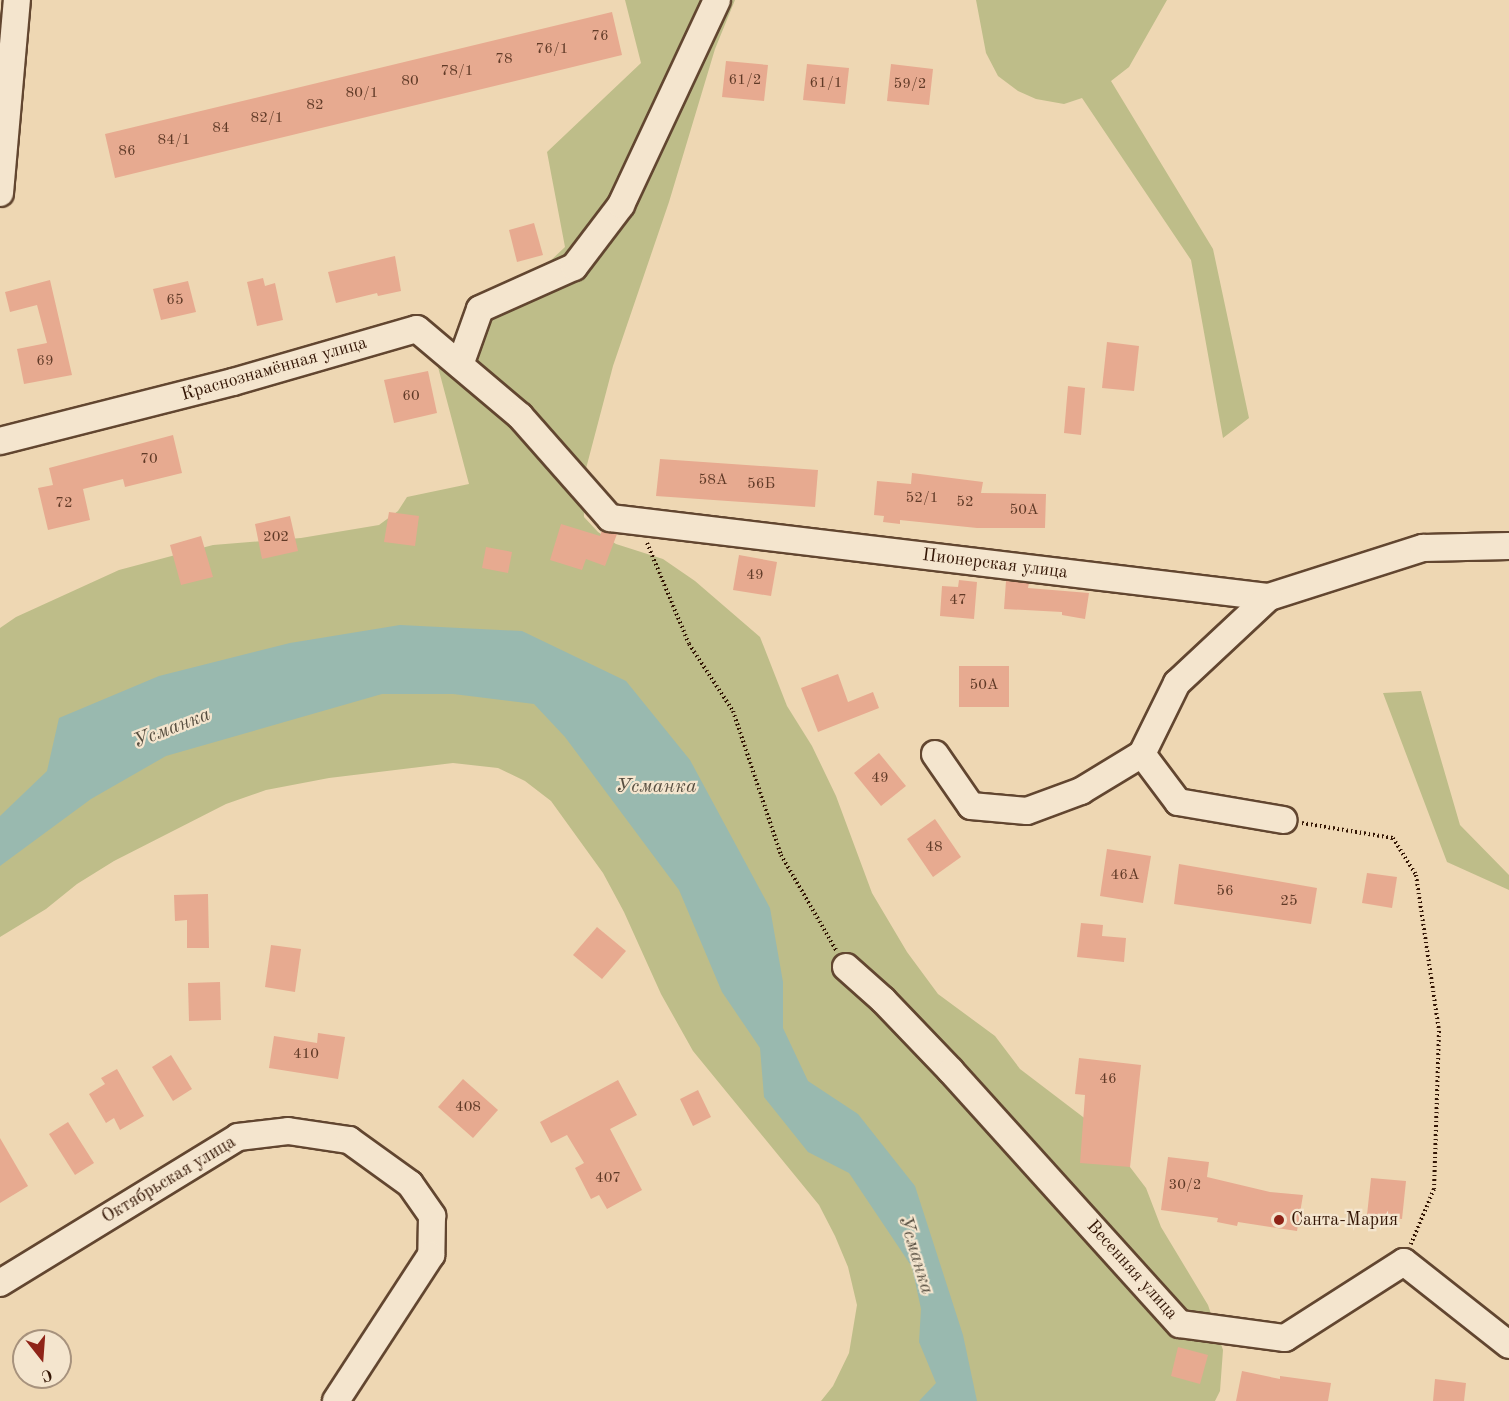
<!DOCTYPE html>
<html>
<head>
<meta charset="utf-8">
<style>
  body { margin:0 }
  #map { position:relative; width:1509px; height:1401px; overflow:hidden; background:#eed7b3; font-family:"Old Standard TT",serif }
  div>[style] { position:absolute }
  .green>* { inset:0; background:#bebd89 }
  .water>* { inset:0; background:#99b9af }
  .building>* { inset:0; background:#e7aa90 }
  .path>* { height:4px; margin-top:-2px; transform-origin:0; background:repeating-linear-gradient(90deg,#331504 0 1.5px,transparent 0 4.5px) }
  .roads { filter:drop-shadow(2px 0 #624630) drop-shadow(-2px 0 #624630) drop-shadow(0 2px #624630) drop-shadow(0 -2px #624630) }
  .minor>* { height:26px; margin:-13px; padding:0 13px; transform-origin:13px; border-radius:13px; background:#f4e5ce }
  .dots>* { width:16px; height:16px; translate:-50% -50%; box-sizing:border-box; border:3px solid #f4e5ce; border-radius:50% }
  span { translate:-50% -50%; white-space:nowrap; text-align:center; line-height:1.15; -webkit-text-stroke:4.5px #f4e5ce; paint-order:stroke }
  .number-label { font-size:15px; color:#603a27 }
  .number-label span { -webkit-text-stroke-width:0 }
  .street-label { font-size:18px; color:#331504 }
  .poi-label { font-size:18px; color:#331504 }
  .left { translate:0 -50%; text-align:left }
  .water-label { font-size:20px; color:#574e40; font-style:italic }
  .north { position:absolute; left:12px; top:1329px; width:60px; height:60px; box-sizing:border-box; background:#f4e5ce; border:2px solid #a7927d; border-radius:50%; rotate:163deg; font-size:16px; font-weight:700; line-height:24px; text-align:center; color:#331504 }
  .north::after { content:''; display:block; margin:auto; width:21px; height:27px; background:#8f2418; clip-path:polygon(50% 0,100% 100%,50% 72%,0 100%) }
</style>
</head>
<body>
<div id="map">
  <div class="green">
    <div style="clip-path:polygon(625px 0,735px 0,715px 49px,669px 202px,613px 366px,583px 480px,584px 517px,598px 532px,616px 544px,663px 559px,695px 581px,760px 637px,787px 706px,812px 746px,836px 796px,872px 893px,907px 952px,938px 994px,995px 1036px,1020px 1069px,1104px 1133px,1146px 1188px,1161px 1227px,1208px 1305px,1223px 1350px,1220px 1391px,1215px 1401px,821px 1401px,833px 1386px,849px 1353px,857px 1305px,848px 1267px,835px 1236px,819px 1205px,693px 1051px,661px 994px,624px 912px,603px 873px,551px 801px,525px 781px,498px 768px,453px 763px,329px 778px,266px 790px,226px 804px,114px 861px,77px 884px,46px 909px,0 937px,0 628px,16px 617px,119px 570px,213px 545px,301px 538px,379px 525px,398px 511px,407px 497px,469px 484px,438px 367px,565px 247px,547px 152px,641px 63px)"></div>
    <div style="clip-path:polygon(976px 0,1167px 0,1129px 67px,1111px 81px,1213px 249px,1249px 418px,1223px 438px,1191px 260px,1082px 98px,1064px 104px,1036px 99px,1018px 91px,998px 76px,986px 53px)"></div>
    <div style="clip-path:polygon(1421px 691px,1460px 825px,1509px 875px,1509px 890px,1447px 862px,1383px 693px)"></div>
  </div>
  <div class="water">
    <div style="clip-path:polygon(400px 625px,522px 631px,626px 681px,690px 760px,770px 908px,783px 982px,783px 1028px,808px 1081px,858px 1114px,915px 1186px,963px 1335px,977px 1401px,919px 1401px,936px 1383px,919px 1342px,921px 1309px,912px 1267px,849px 1173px,808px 1152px,764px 1097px,760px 1048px,722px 992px,679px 890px,565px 737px,534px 704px,453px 694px,382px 694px,166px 756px,91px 799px,0 866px,0 816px,47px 771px,59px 718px,159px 676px,290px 643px)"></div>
  </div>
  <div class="building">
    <div style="clip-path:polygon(612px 12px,622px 55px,115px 178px,105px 134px)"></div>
    <div style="clip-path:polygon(726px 61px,768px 65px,764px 101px,722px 97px)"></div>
    <div style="clip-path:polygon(807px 64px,849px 68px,845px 104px,803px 100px)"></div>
    <div style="clip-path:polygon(891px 64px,933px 69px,929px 105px,887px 101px)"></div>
    <div style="clip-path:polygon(534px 223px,543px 255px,517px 262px,509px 230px)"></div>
    <div style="clip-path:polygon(395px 256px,401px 291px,378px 296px,377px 293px,336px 303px,328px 272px)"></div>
    <div style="clip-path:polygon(263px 278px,265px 286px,275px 283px,283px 320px,257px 326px,247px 282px)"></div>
    <div style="clip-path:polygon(50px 280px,72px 375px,24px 384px,17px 349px,47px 343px,37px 305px,10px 312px,5px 292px)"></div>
    <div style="clip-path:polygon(188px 281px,196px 312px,161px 320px,153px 289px)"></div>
    <div style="clip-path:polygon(1107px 342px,1139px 346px,1134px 391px,1102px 388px)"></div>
    <div style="clip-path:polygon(428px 371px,437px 413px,394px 423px,384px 380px)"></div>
    <div style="clip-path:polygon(1068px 386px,1085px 388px,1081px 435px,1064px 433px)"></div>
    <div style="clip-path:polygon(173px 435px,182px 473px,125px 487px,123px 479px,83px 489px,90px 520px,48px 530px,38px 488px,53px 485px,49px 468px)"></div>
    <div style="clip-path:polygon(660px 459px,818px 470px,815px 507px,656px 496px)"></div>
    <div style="clip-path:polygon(912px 473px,983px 482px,981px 493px,1046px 494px,1045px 528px,977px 528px,900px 520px,900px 524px,883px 522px,884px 516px,874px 515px,877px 481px,911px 484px)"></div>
    <div style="clip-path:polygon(389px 512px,419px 516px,415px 546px,384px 542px)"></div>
    <div style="clip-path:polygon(290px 516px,298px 551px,262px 559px,255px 524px)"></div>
    <div style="clip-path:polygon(561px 524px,600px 536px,602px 530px,617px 534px,605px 566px,586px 559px,582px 570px,550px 560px)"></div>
    <div style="clip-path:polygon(201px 536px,213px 577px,181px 585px,170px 545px)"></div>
    <div style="clip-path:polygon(486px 547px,512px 552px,508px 573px,482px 568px)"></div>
    <div style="clip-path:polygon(739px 555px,777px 562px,771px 596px,733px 590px)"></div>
    <div style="clip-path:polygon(959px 580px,977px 582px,974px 619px,940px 616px,942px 586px,958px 587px)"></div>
    <div style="clip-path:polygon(1006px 581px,1029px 583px,1028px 588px,1089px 593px,1085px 619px,1062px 615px,1062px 612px,1004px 609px)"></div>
    <div style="clip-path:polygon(959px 666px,1009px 666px,1009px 707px,959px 707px)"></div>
    <div style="clip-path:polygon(838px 674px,848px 702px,873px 692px,879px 708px,818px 732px,801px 688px)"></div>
    <div style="clip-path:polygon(879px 753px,906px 786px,881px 806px,854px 773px)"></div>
    <div style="clip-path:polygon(935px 819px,961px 857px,933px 877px,907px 839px)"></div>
    <div style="clip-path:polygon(1107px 849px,1151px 856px,1143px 903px,1100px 896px)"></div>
    <div style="clip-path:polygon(1179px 864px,1317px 888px,1311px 924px,1174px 904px)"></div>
    <div style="clip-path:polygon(1367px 873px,1397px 877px,1392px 908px,1362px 903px)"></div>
    <div style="clip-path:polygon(208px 894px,209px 948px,187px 948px,187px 920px,175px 921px,174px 895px)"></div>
    <div style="clip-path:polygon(1081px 923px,1103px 925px,1102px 936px,1126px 938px,1124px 962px,1077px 957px)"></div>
    <div style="clip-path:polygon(597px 927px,626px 951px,602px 979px,573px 955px)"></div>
    <div style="clip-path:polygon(271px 945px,301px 949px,295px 992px,265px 987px)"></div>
    <div style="clip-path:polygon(220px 982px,221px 1020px,189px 1021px,188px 983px)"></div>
    <div style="clip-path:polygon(318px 1033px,345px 1037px,338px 1079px,269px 1068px,274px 1036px,317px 1043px)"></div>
    <div style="clip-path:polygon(171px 1055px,192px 1089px,173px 1101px,152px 1067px)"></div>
    <div style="clip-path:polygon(1079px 1058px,1141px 1065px,1130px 1167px,1080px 1163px,1085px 1095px,1075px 1094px)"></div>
    <div style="clip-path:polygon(117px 1069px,144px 1116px,120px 1130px,114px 1118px,106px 1123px,89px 1094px,105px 1084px,101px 1078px)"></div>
    <div style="clip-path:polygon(463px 1079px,498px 1110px,473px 1138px,438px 1107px)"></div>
    <div style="clip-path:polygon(618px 1080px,637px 1115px,610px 1129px,642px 1190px,607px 1209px,599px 1195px,591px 1199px,575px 1168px,584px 1163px,567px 1135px,551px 1143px,540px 1122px)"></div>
    <div style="clip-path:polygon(698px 1090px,711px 1117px,693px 1126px,680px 1099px)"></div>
    <div style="clip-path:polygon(68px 1122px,94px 1163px,75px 1175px,49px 1134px)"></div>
    <div style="clip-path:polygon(0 1138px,28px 1186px,0 1203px)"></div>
    <div style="clip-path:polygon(1168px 1157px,1209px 1162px,1207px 1177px,1270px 1192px,1303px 1195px,1297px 1231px,1238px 1222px,1237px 1226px,1217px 1222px,1218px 1218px,1161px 1210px)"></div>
    <div style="clip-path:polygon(1371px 1178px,1406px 1181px,1402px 1219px,1367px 1215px)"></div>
    <div style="clip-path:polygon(1178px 1347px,1208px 1355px,1200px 1384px,1171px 1376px)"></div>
    <div style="clip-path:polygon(1242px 1371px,1280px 1379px,1280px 1376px,1331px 1383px,1328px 1401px,1236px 1401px)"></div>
    <div style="clip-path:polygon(1435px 1379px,1466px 1383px,1464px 1401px,1433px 1401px)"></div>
  </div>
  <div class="path">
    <div style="left:647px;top:543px;width:109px;rotate:67.4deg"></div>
    <div style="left:689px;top:644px;width:80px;rotate:56.7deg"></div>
    <div style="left:733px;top:711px;width:152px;rotate:71.6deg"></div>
    <div style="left:781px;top:855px;width:110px;rotate:59.9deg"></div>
    <div style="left:1302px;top:823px;width:92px;rotate:9.4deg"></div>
    <div style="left:1393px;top:838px;width:44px;rotate:58.1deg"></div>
    <div style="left:1416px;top:875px;width:158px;rotate:81.6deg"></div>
    <div style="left:1439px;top:1031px;width:158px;rotate:91.8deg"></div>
    <div style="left:1434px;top:1189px;width:60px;rotate:112.7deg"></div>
  </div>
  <div class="roads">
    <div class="minor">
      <div style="left:0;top:193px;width:194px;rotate:-85deg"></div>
      <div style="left:460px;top:365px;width:59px;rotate:-70.3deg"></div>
      <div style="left:480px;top:309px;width:103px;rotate:-24.1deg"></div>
      <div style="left:574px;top:267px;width:78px;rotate:-52.8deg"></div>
      <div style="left:621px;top:205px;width:226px;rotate:-64.9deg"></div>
      <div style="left:0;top:441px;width:240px;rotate:-14.2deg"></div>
      <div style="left:233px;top:382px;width:191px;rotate:-16.1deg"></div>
      <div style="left:417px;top:329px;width:135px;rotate:40.2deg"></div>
      <div style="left:520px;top:416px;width:136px;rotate:48.6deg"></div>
      <div style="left:610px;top:518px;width:664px;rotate:6.84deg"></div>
      <div style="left:1269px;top:597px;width:162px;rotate:-17.7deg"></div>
      <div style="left:1423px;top:548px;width:86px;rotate:-1.3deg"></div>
      <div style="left:935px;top:754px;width:63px;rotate:55.3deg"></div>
      <div style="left:971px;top:806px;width:56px;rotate:5.1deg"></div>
      <div style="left:1027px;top:811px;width:58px;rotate:-20.3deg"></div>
      <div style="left:1081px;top:791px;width:71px;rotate:-31.2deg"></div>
      <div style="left:1142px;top:754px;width:79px;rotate:-63.8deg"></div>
      <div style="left:1177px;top:683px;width:126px;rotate:-43.1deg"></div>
      <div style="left:1142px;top:754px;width:60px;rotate:53.1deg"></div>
      <div style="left:1178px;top:802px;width:107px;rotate:9.7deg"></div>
      <div style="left:846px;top:967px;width:50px;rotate:41.7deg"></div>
      <div style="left:883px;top:1000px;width:98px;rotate:46.2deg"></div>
      <div style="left:951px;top:1071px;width:341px;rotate:47.9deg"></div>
      <div style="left:1180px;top:1324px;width:106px;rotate:7.6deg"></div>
      <div style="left:1285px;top:1338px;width:141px;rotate:-32.6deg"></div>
      <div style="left:1404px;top:1262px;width:134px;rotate:38.3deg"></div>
      <div style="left:0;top:1283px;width:279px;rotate:-31.5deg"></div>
      <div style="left:238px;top:1137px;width:50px;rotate:-6.8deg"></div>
      <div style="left:288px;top:1131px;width:62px;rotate:8.4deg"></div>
      <div style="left:349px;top:1140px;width:75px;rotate:35.8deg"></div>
      <div style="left:410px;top:1184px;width:39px;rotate:55deg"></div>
      <div style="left:432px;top:1216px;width:39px;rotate:91deg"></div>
      <div style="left:431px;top:1255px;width:174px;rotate:123.1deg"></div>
    </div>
  </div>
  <div class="dots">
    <div style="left:1279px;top:1220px;background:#8f2418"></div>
  </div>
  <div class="number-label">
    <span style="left:600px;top:37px">76</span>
    <span style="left:552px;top:50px">76/1</span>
    <span style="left:504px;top:60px">78</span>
    <span style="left:457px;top:72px">78/1</span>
    <span style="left:745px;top:81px">61/2</span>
    <span style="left:410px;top:82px">80</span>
    <span style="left:826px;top:84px">61/1</span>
    <span style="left:910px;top:85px">59/2</span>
    <span style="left:362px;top:94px">80/1</span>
    <span style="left:315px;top:106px">82</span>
    <span style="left:267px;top:119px">82/1</span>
    <span style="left:221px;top:129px">84</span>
    <span style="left:174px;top:141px">84/1</span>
    <span style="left:127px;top:152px">86</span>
    <span style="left:175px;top:301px">65</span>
    <span style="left:45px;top:362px">69</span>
    <span style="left:411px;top:397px">60</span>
    <span style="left:149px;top:460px">70</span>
    <span style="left:713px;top:481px">58А</span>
    <span style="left:761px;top:485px">56Б</span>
    <span style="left:922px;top:499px">52/1</span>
    <span style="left:965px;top:503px">52</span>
    <span style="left:64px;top:504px">72</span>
    <span style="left:1024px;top:511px">50А</span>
    <span style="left:276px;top:538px">202</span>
    <span style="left:755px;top:576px">49</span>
    <span style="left:958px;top:601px">47</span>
    <span style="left:984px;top:686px">50А</span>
    <span style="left:880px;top:779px">49</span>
    <span style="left:934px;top:848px">48</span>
    <span style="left:1125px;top:876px">46А</span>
    <span style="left:1225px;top:892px">56</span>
    <span style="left:1289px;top:902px">25</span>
    <span style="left:306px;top:1055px">410</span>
    <span style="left:1108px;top:1080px">46</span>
    <span style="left:468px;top:1108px">408</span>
    <span style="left:608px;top:1179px">407</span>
    <span style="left:1185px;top:1186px">30/2</span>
  </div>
  <div class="street-label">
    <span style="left:274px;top:369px;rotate:-16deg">Краснознамённая улица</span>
    <span style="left:995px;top:564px;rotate:7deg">Пионерская улица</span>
    <span style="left:169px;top:1180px;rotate:-31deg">Октябрьская улица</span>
    <span style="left:1132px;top:1270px;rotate:48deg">Весенняя улица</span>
  </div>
  <div class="poi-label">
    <span class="left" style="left:1291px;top:1220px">Санта-Мария</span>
  </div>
  <div class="water-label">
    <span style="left:172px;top:729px;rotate:-21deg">Усманка</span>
    <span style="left:656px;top:787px">Усманка</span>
    <span style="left:915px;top:1255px;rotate:73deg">Усманка</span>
  </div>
  <div class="north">С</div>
</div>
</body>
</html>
